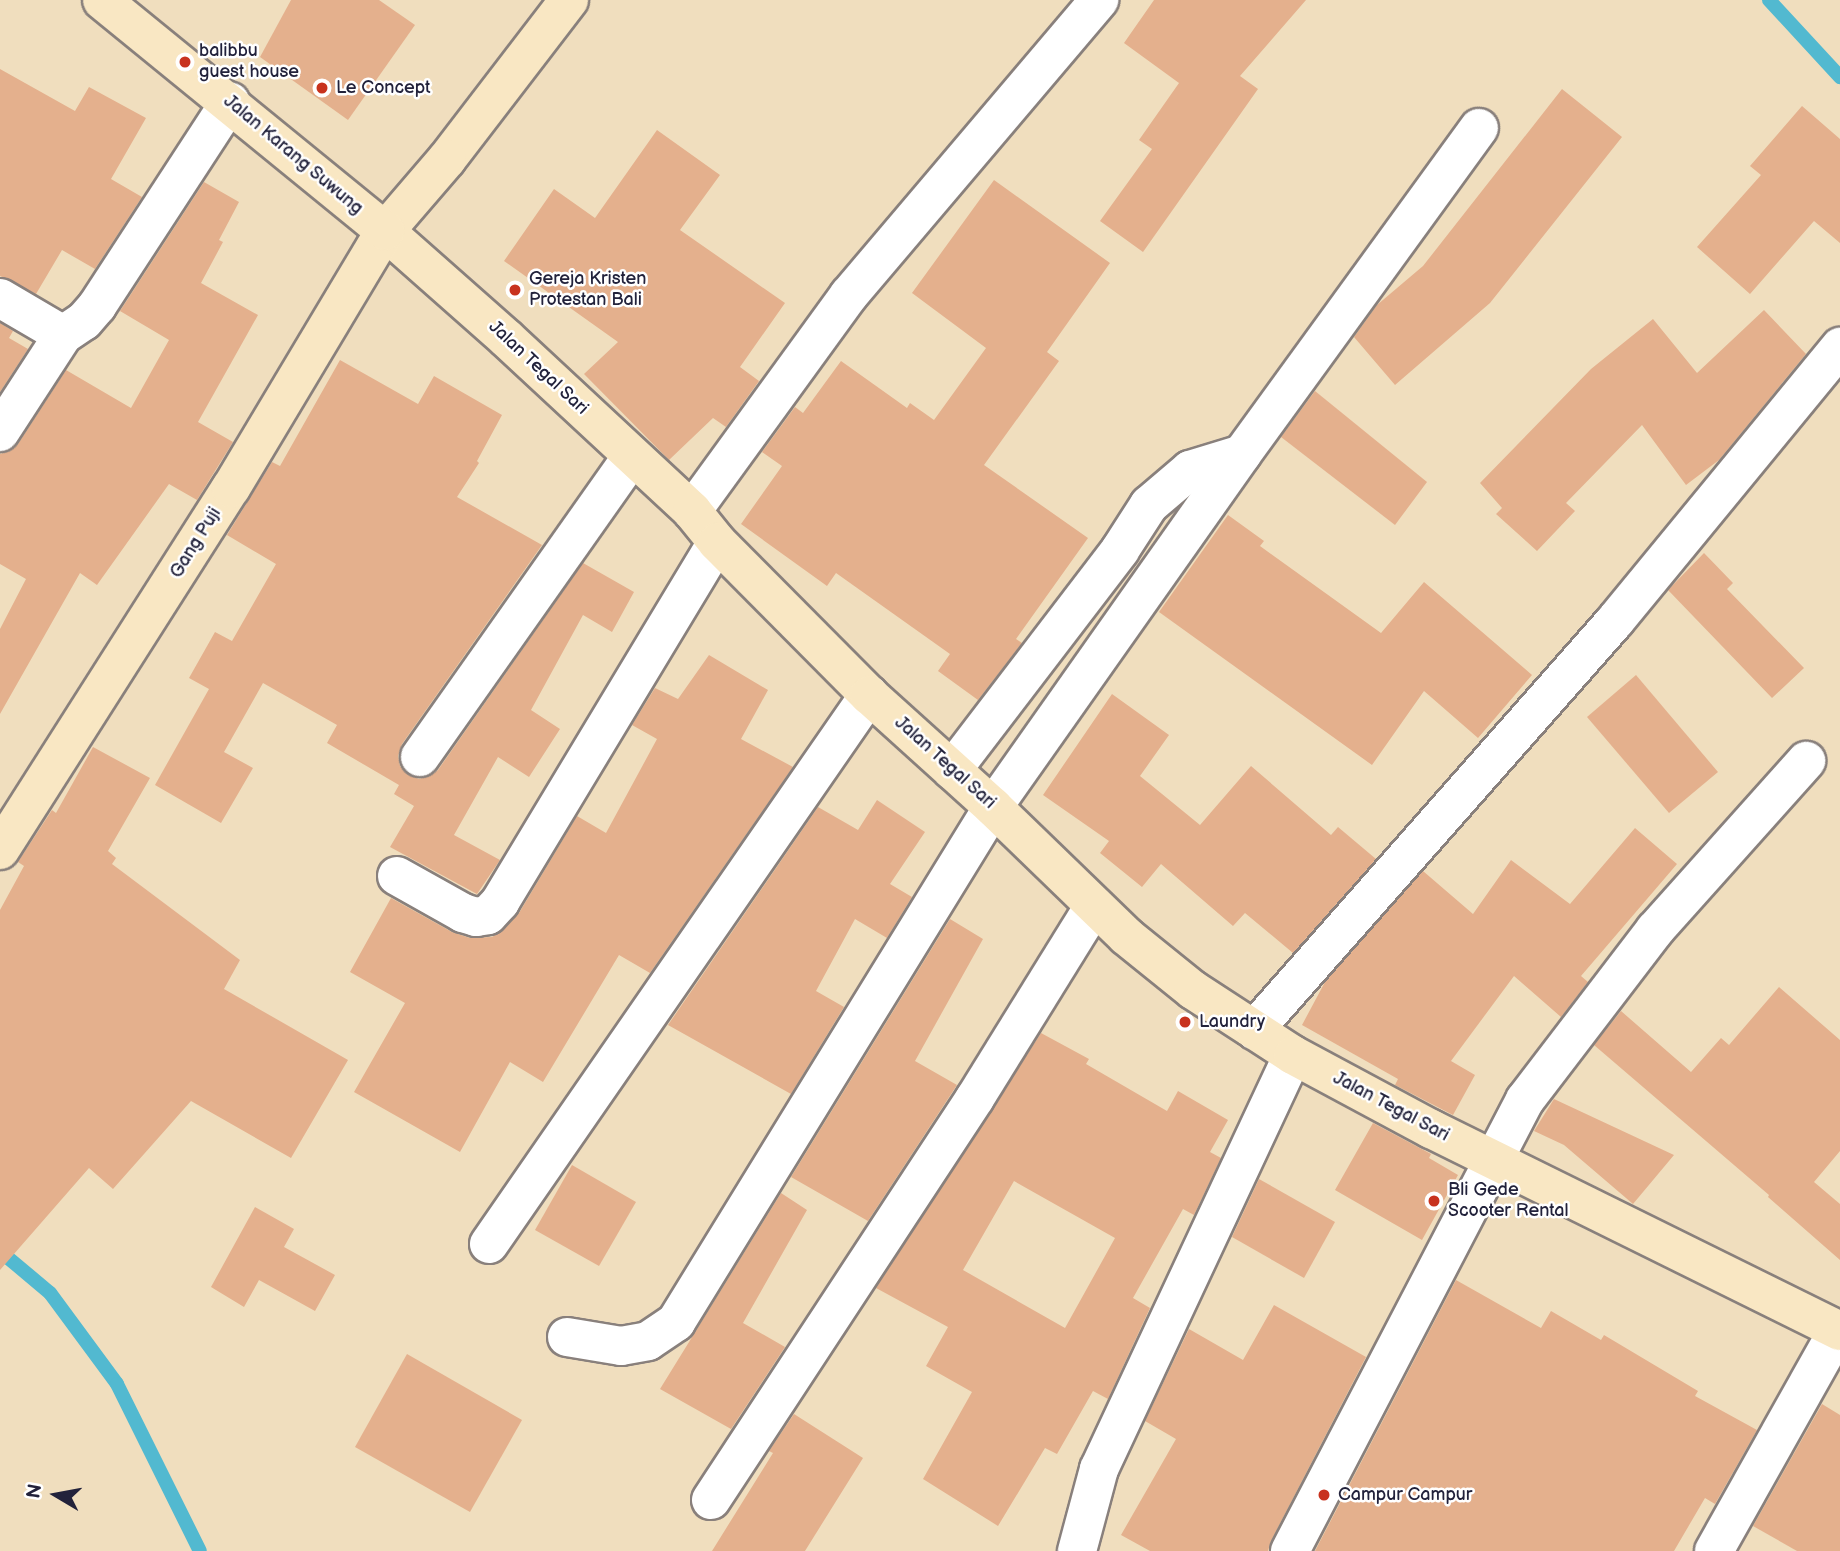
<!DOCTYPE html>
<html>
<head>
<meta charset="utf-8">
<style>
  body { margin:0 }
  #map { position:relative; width:1840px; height:1551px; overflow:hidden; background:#f0debe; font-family:"Balsamiq Sans",sans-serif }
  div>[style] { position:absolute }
  .stream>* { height:14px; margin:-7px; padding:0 7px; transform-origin:7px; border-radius:7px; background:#52b9d0 }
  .building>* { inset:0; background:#e4b08d }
  .roads { filter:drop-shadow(2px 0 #89807c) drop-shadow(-2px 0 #89807c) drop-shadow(0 2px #89807c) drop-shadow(0 -2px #89807c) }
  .street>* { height:38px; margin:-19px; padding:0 19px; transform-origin:19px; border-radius:19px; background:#fff }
  .secondary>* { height:38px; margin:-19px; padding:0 19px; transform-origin:19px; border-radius:19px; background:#f9e7c3 }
  .dots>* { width:19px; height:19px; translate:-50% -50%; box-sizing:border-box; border:4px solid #fff; border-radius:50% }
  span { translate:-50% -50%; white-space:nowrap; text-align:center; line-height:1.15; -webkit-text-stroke:5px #fff; paint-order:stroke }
  .poi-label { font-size:18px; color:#22223b }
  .left { translate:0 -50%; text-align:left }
  .street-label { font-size:18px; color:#22223b }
  .north { position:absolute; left:21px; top:1460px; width:70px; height:70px; -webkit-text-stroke:5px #fff; paint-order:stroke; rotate:280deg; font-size:19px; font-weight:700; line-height:28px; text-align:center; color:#22223b }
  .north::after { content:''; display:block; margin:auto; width:24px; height:32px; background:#22223b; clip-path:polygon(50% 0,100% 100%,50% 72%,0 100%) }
</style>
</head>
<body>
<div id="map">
  <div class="stream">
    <div style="left:1769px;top:0;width:105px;rotate:47.3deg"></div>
    <div style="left:0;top:1251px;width:65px;rotate:40deg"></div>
    <div style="left:50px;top:1293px;width:113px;rotate:53.6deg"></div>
    <div style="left:117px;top:1384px;width:186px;rotate:63.6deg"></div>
  </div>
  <div class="building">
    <div style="clip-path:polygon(291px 0,379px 0,415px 25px,348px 120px,260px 57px)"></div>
    <div style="clip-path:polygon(1154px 0,1306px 0,1240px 76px,1258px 89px,1143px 252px,1100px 221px,1152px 149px,1139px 140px,1179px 83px,1124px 43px)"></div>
    <div style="clip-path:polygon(0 69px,75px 111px,89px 87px,146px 118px,111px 179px,142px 197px,95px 269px,62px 250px,36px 294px,0 276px)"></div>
    <div style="clip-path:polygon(1562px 89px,1622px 137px,1490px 303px,1395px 385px,1354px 337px,1377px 305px,1423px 266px)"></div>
    <div style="clip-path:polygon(1802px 106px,1840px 139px,1840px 243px,1814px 221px,1750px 294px,1697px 247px,1761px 175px,1750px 166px)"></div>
    <div style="clip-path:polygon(657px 130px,720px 175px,680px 230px,785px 303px,740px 367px,759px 381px,726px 427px,713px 418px,669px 460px,584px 374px,618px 342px,504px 261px,554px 189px,595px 218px)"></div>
    <div style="clip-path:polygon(994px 180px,1110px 263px,1047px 352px,1059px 361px,984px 465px,1088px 538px,1016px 639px,1022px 643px,978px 700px,938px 671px,950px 654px,836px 573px,827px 586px,741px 524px,782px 466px,762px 452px,795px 407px,803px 413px,841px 361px,907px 408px,910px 403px,934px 420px,986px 348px,912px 293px)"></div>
    <div style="clip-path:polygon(204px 182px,239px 202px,219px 240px,223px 242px,201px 283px,258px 315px,198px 422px,233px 442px,197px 500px,169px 484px,97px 585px,80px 573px,0 714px,0 629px,26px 579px,0 564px,0 454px,10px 451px,18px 444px,66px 370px,131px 408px,169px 340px,120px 311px)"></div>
    <div style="clip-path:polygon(1764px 310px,1806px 354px,1719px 460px,1686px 485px,1642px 425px,1566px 503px,1575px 511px,1537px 551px,1496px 514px,1502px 508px,1480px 483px,1591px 369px,1653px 319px,1697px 373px)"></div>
    <div style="clip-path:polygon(0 323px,13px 331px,9px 338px,28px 349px,0 392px)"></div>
    <div style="clip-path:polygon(340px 360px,418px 404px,434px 376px,502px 415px,477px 461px,479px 463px,457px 497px,542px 545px,402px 744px,398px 756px,400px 766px,407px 774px,419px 779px,430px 776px,438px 770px,583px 563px,634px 592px,612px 632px,583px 615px,531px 710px,560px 729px,529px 777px,498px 757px,454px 835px,500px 860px,477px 894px,390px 847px,414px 806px,394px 794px,399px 785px,327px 743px,337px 725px,263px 683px,224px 752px,253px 768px,221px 823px,155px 785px,209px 689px,189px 678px,215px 632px,232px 641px,276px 564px,227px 535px,272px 462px,280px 466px)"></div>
    <div style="clip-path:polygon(1315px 391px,1427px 482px,1395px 525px,1281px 437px)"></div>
    <div style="clip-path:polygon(1228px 515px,1264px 541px,1260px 546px,1381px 633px,1424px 582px,1532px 675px,1478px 738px,1424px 691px,1372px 765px,1159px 612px)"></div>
    <div style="clip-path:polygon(1704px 553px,1733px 583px,1727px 589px,1804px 668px,1772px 698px,1668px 590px)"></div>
    <div style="clip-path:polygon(709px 655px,768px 690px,741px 739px,793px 767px,650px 973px,619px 955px,543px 1082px,510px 1062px,460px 1152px,354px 1092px,405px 1003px,350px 972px,391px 898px,452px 932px,470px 938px,492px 937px,503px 930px,519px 913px,577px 816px,606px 833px,657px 739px,632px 725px,655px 688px,678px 699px)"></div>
    <div style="clip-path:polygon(1636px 675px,1718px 772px,1669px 813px,1587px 717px)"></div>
    <div style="clip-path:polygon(1112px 694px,1169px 735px,1140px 776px,1200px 825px,1251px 766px,1331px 835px,1338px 827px,1376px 859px,1293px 953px,1245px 913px,1233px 926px,1161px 864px,1142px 887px,1100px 853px,1109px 841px,1043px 795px)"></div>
    <div style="clip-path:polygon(93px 747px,150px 778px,108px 851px,116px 858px,112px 864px,240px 960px,224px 989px,348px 1060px,291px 1158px,191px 1101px,113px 1189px,89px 1168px,0 1270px,0 910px,24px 866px,18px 862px,52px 810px,56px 813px)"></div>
    <div style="clip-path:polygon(877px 800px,925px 832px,890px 884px,912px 897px,887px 938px,855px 919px,816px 991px,844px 1007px,791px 1094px,668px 1025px,818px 807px,858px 830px)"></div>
    <div style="clip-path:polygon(1635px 828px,1677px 864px,1581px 976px,1588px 982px,1561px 1017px,1514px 976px,1451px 1061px,1475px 1075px,1453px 1115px,1395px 1085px,1398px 1079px,1302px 1025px,1325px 982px,1423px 871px,1473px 914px,1511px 860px,1570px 904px)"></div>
    <div style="clip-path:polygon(950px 919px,983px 939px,915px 1061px,957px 1085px,868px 1221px,791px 1177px)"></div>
    <div style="clip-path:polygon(1779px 987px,1840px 1040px,1840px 1151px,1814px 1182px,1840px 1204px,1840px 1260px,1768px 1197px,1769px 1195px,1594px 1045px,1621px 1011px,1691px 1072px,1721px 1038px,1729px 1045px)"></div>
    <div style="clip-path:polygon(evenodd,1041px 1033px,1089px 1059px,1086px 1064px,1167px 1111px,1178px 1091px,1228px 1120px,1210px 1152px,1221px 1158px,1194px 1215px,1183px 1209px,1133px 1298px,1150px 1308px,1108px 1399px,1093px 1391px,1057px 1454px,1045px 1448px,998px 1526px,923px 1479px,972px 1392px,926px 1366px,948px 1327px,876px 1288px,1041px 1033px,1014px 1181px,1115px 1238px,1065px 1328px,963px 1270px,1014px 1181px)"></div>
    <div style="clip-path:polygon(1554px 1099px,1674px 1155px,1633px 1204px,1564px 1145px,1534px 1131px)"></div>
    <div style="clip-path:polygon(1373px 1123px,1431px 1154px,1429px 1158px,1458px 1175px,1422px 1240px,1335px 1190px)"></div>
    <div style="clip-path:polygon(572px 1165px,636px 1202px,599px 1266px,535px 1230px)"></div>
    <div style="clip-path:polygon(1259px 1179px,1335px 1222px,1304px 1278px,1232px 1237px)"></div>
    <div style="clip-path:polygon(781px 1193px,807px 1210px,743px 1323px,785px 1347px,731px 1429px,660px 1389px)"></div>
    <div style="clip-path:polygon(255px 1207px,294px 1229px,284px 1247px,335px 1275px,315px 1311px,259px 1280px,244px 1307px,211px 1287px)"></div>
    <div style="clip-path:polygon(1456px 1280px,1541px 1328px,1551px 1311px,1601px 1340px,1604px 1335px,1698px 1391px,1695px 1396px,1757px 1430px,1715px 1504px,1705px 1498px,1674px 1551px,1315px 1551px)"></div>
    <div style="clip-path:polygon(1274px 1305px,1366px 1357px,1271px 1541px,1268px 1551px,1150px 1551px,1121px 1535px,1176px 1439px,1145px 1421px,1189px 1329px,1243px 1360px)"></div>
    <div style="clip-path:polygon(407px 1354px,522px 1420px,470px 1512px,355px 1447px)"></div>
    <div style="clip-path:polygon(1822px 1404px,1840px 1415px,1840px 1551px,1797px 1551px,1753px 1526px)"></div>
    <div style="clip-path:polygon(794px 1414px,863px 1458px,805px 1551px,712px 1551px,773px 1453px,769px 1451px)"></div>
  </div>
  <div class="roads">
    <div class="street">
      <div style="left:0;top:298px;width:73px;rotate:30.4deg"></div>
      <div style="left:63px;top:335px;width:25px;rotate:-34deg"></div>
      <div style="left:84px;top:321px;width:20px;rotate:-49deg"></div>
      <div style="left:97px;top:306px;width:244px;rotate:-56.9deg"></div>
      <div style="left:0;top:432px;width:116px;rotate:-57deg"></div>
      <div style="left:692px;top:511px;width:267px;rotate:-54deg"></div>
      <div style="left:849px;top:295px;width:387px;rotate:-49.7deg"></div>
      <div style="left:420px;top:757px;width:368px;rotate:-54.8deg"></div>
      <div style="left:952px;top:770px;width:277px;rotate:-52.6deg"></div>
      <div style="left:1120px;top:550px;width:54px;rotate:-57.2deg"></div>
      <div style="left:1149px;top:505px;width:54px;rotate:-40.5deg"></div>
      <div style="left:1190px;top:470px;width:54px;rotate:-17.1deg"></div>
      <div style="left:397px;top:876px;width:76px;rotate:29.3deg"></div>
      <div style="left:463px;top:913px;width:14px;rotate:17deg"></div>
      <div style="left:476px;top:917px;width:12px;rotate:-9deg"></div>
      <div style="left:488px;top:915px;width:18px;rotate:-47deg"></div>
      <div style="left:500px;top:902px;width:420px;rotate:-58.9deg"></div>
      <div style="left:1254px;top:1030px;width:546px;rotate:-48.57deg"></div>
      <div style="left:1615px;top:621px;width:355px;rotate:-50.6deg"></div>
      <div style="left:489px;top:1244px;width:668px;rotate:-55.31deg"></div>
      <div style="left:567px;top:1337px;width:55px;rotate:9.5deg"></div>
      <div style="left:621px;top:1346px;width:27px;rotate:-10deg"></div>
      <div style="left:648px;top:1341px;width:34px;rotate:-34deg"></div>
      <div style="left:676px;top:1322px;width:605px;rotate:-58.39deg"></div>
      <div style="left:993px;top:807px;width:432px;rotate:-54.8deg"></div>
      <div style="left:1242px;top:454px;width:403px;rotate:-54deg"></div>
      <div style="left:711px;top:1500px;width:481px;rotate:-56.7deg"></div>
      <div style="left:975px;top:1098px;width:226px;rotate:-58.2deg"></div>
      <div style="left:1077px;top:1551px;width:85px;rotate:-75deg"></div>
      <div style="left:1099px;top:1469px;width:457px;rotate:-64.9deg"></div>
      <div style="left:1290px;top:1551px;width:509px;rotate:-62.48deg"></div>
      <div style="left:1525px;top:1100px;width:214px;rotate:-52.6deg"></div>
      <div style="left:1655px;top:930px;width:227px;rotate:-48.2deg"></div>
      <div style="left:1714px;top:1551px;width:253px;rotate:-60.7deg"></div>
    </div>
    <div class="secondary">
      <div style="left:569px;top:0;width:200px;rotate:127.5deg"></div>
      <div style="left:447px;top:159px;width:95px;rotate:130.7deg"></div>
      <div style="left:385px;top:231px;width:162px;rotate:41.5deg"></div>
      <div style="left:506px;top:338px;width:254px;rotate:42.9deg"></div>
      <div style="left:692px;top:511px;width:40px;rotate:51deg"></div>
      <div style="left:717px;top:542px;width:216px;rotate:45.2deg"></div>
      <div style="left:869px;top:695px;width:167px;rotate:42.1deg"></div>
      <div style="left:993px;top:807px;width:185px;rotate:44.1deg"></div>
      <div style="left:1126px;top:936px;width:86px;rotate:38.9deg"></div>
      <div style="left:1193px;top:990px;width:119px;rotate:33deg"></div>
      <div style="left:1293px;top:1055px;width:157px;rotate:28.2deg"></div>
      <div style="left:1431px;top:1129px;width:456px;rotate:26.3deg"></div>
      <div style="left:0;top:850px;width:429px;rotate:-57.5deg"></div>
      <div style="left:231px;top:488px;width:300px;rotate:-59.1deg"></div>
      <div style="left:385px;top:231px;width:365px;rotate:-140.8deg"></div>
    </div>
  </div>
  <div class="dots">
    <div style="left:185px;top:62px;background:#c8321e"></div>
    <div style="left:322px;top:88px;background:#c8321e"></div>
    <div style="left:515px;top:290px;background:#c8321e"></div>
    <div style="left:1185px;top:1022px;background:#c8321e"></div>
    <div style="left:1434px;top:1201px;background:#c8321e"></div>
    <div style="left:1324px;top:1495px;background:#c8321e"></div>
  </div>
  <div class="poi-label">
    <span class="left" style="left:199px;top:62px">balibbu<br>guest house</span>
    <span class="left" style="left:336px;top:88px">Le Concept</span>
    <span class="left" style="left:529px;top:290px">Gereja Kristen<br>Protestan Bali</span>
    <span class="left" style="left:1199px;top:1022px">Laundry</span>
    <span class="left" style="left:1448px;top:1201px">Bli Gede<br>Scooter Rental</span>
    <span class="left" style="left:1338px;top:1495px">Campur Campur</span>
  </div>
  <div class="street-label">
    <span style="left:293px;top:155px;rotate:40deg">Jalan Karang Suwung</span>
    <span style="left:538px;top:368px;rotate:43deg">Jalan Tegal Sari</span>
    <span style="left:196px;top:543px;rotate:-58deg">Gang Puji</span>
    <span style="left:945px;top:763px;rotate:42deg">Jalan Tegal Sari</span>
    <span style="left:1391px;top:1107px;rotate:28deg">Jalan Tegal Sari</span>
  </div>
  <div class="north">N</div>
</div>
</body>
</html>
